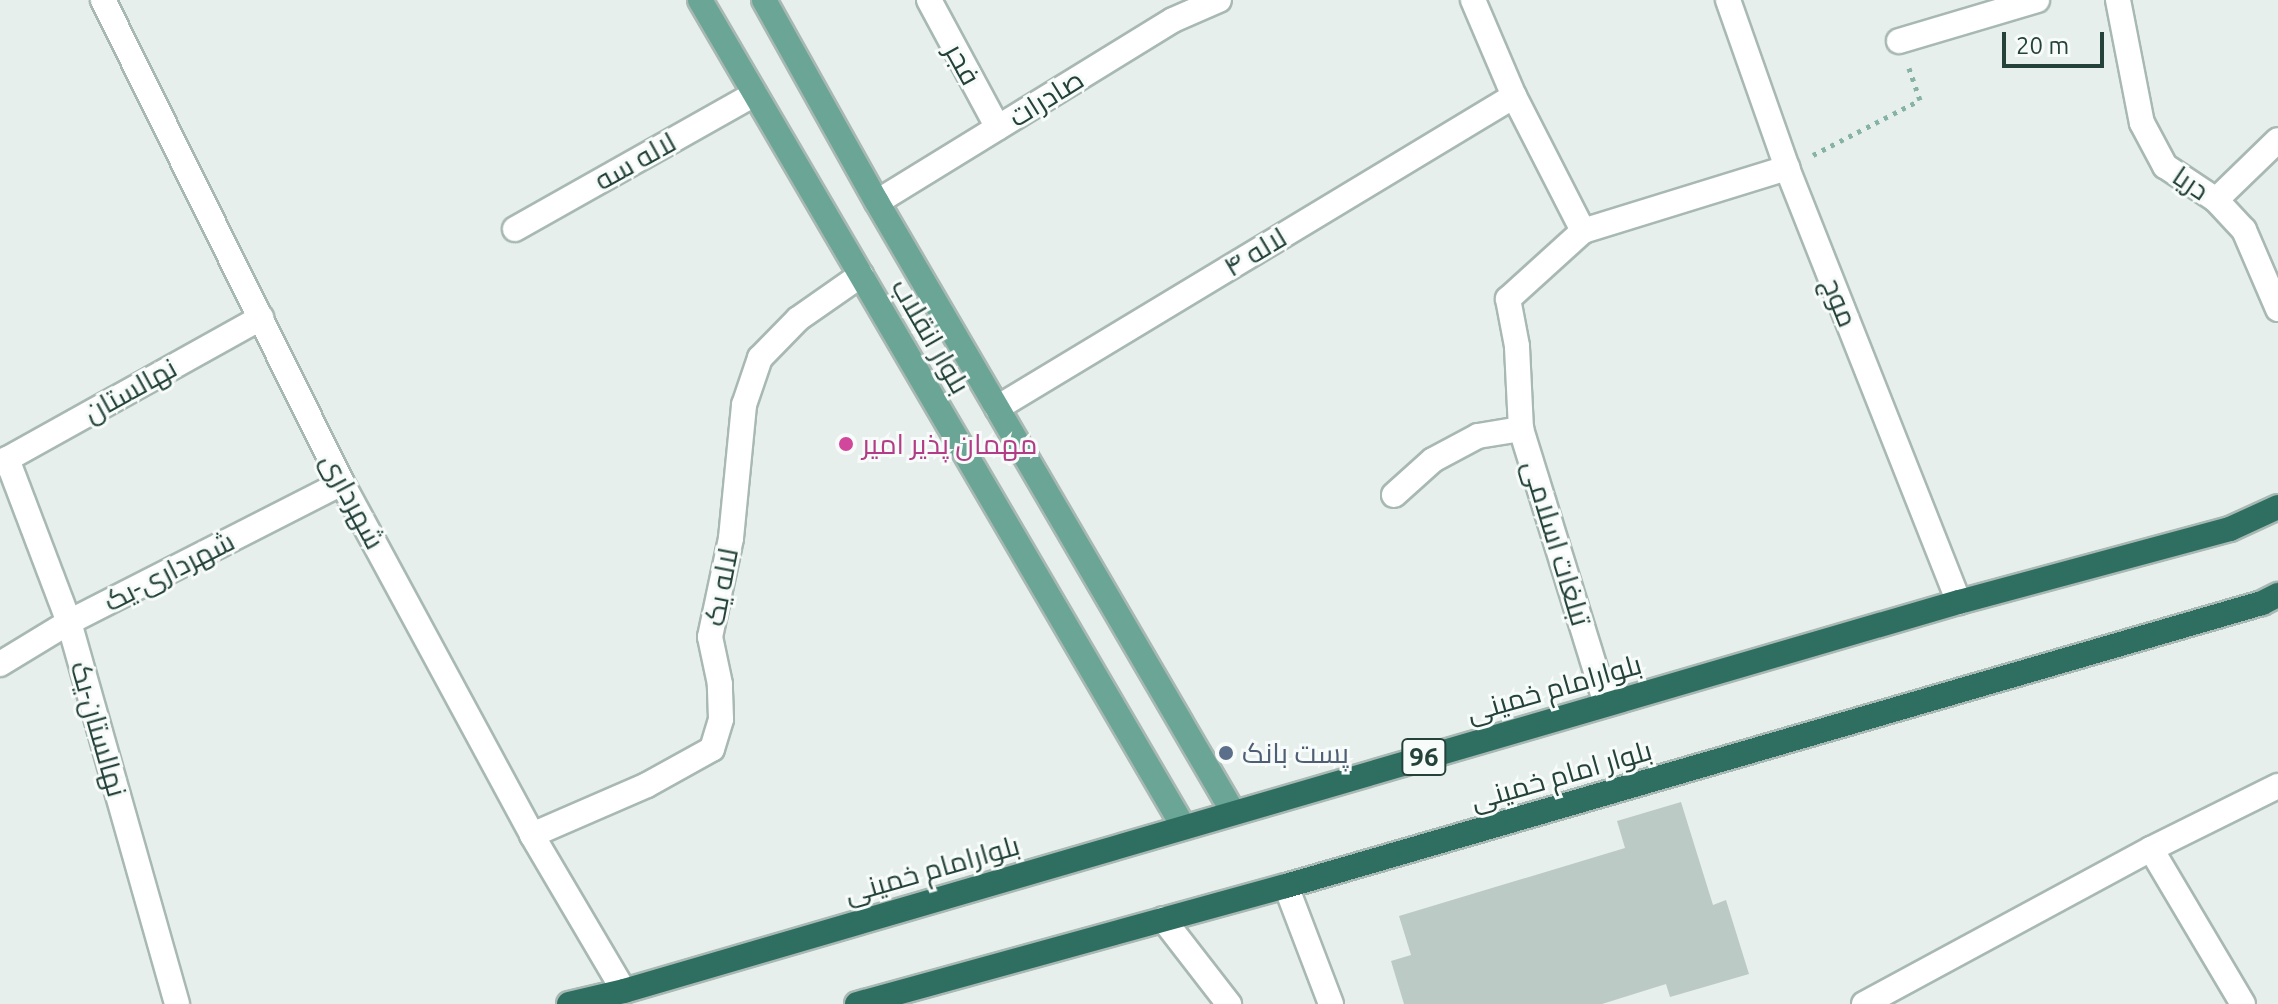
<!DOCTYPE html>
<html>
<head>
<meta charset="utf-8">
<style>
  body { margin:0 }
  #map { position:relative; width:2278px; height:1004px; overflow:hidden; background:#e6efeb; font-family:Ubuntu,Cairo,sans-serif }
  div>[style] { position:absolute }
  .building>* { inset:0; background:#bbcac4 }
  .path>* { height:5px; margin-top:-2.5px; transform-origin:0; background:repeating-linear-gradient(90deg,#86b3a5 0 4px,transparent 0 10px) }
  .roads { filter:drop-shadow(2px 0 #a8b8b2) drop-shadow(-2px 0 #a8b8b2) drop-shadow(0 2px #a8b8b2) drop-shadow(0 -2px #a8b8b2) }
  .minor>* { height:24px; margin:-12px; padding:0 12px; transform-origin:12px; border-radius:12px; background:#fff }
  .major>* { height:24px; margin:-12px; padding:0 12px; transform-origin:12px; border-radius:12px; background:#6aa596 }
  .highway>* { height:24px; margin:-12px; padding:0 12px; transform-origin:12px; border-radius:12px; background:#2f6f62 }
  .dots>* { width:22px; height:22px; translate:-50% -50%; box-sizing:border-box; border:4px solid #f7fbf9; border-radius:50% }
  span { translate:-50% -50%; white-space:nowrap; text-align:center; line-height:1.15; -webkit-text-stroke:6px #f7fbf9; paint-order:stroke }
  .shield-label span { padding:2px 6px; background:#f7fbf9; border:2px solid; border-radius:6px; -webkit-text-stroke-width:0 }
  .shield-label { font-size:26px; color:#24423a; font-weight:700 }
  .street-label { font-size:28px; color:#24423a }
  .hotel-label { font-size:28px; color:#b23c85 }
  .left { translate:0 -50%; text-align:left }
  .service-label { font-size:28px; color:#4e5e75 }
  .scale { position:absolute; left:2002px; top:32px; width:102px; height:36px; box-sizing:border-box; border:4px solid #24423a; border-top:0; padding-left:10px; font-size:24px; line-height:28px; white-space:nowrap; color:#24423a; -webkit-text-stroke:6px #f7fbf9; paint-order:stroke }
</style>
</head>
<body>
<div id="map">
  <div class="building">
    <div style="clip-path:polygon(1681px 802px,1713px 905px,1726px 900px,1749px 974px,1670px 997px,1666px 984px,1602px 1004px,1404px 1004px,1391px 961px,1411px 955px,1399px 916px,1625px 848px,1617px 821px)"></div>
  </div>
  <div class="path">
    <div style="left:1813px;top:155px;width:120px;rotate:-27.2deg"></div>
    <div style="left:1920px;top:100px;width:34px;rotate:-109deg"></div>
  </div>
  <div class="roads">
    <div class="minor">
      <div style="left:103px;top:0;width:539px;rotate:63.67deg"></div>
      <div style="left:342px;top:483px;width:400px;rotate:61.6deg"></div>
      <div style="left:532px;top:835px;width:181px;rotate:59.5deg"></div>
      <div style="left:929px;top:0;width:145px;rotate:61.7deg"></div>
      <div style="left:1473px;top:0;width:104px;rotate:66.9deg"></div>
      <div style="left:1514px;top:96px;width:152px;rotate:62.9deg"></div>
      <div style="left:1583px;top:231px;width:214px;rotate:-17.2deg"></div>
      <div style="left:1728px;top:0;width:178px;rotate:70.6deg"></div>
      <div style="left:1787px;top:168px;width:467px;rotate:68.4deg"></div>
      <div style="left:2118px;top:0;width:125px;rotate:79deg"></div>
      <div style="left:2142px;top:123px;width:49px;rotate:61.9deg"></div>
      <div style="left:2165px;top:166px;width:61px;rotate:33.7deg"></div>
      <div style="left:2216px;top:200px;width:41px;rotate:47deg"></div>
      <div style="left:2244px;top:230px;width:86px;rotate:66.7deg"></div>
      <div style="left:1899px;top:41px;width:144px;rotate:-16.5deg"></div>
      <div style="left:2216px;top:200px;width:86px;rotate:-44.1deg"></div>
      <div style="left:877px;top:202px;width:347px;rotate:-31.6deg"></div>
      <div style="left:1173px;top:20px;width:50px;rotate:-23.5deg"></div>
      <div style="left:515px;top:229px;width:275px;rotate:-29.4deg"></div>
      <div style="left:997px;top:408px;width:604px;rotate:-31.11deg"></div>
      <div style="left:1521px;top:429px;width:288px;rotate:72.8deg"></div>
      <div style="left:7px;top:459px;width:174px;rotate:69.2deg"></div>
      <div style="left:69px;top:622px;width:397px;rotate:74.2deg"></div>
      <div style="left:0;top:463px;width:299px;rotate:-29.1deg"></div>
      <div style="left:1394px;top:495px;width:52px;rotate:-41.9deg"></div>
      <div style="left:1433px;top:460px;width:51px;rotate:-28.1deg"></div>
      <div style="left:1478px;top:436px;width:44px;rotate:-9.2deg"></div>
      <div style="left:1521px;top:429px;width:83px;rotate:-92.8deg"></div>
      <div style="left:1517px;top:346px;width:48px;rotate:-100.8deg"></div>
      <div style="left:1508px;top:299px;width:101px;rotate:-42.2deg"></div>
      <div style="left:0;top:664px;width:81px;rotate:-31.3deg"></div>
      <div style="left:69px;top:622px;width:306px;rotate:-27deg"></div>
      <div style="left:532px;top:835px;width:125px;rotate:-23.5deg"></div>
      <div style="left:647px;top:785px;width:74px;rotate:-29deg"></div>
      <div style="left:712px;top:749px;width:31px;rotate:-73deg"></div>
      <div style="left:721px;top:719px;width:35px;rotate:-92deg"></div>
      <div style="left:720px;top:684px;width:48px;rotate:-102deg"></div>
      <div style="left:710px;top:637px;width:101px;rotate:-78deg"></div>
      <div style="left:731px;top:538px;width:134px;rotate:-84.4deg"></div>
      <div style="left:744px;top:405px;width:50px;rotate:-71.2deg"></div>
      <div style="left:760px;top:358px;width:54px;rotate:-45.7deg"></div>
      <div style="left:798px;top:319px;width:77px;rotate:-34.9deg"></div>
      <div style="left:2151px;top:849px;width:180px;rotate:59.3deg"></div>
      <div style="left:1286px;top:886px;width:126px;rotate:69.1deg"></div>
      <div style="left:1163px;top:919px;width:108px;rotate:52.2deg"></div>
      <div style="left:1864px;top:1004px;width:326px;rotate:-28.4deg"></div>
      <div style="left:2151px;top:849px;width:142px;rotate:-26.4deg"></div>
    </div>
    <div class="major">
      <div style="left:700px;top:0;width:957px;rotate:59.68deg"></div>
      <div style="left:764px;top:0;width:231px;rotate:60.8deg"></div>
      <div style="left:877px;top:202px;width:706px;rotate:59.73deg"></div>
    </div>
    <div class="highway">
      <div style="left:569px;top:1004px;width:57px;rotate:-13.3deg"></div>
      <div style="left:624px;top:991px;width:1391px;rotate:-16.25deg"></div>
      <div style="left:1959px;top:602px;width:281px;rotate:-15.1deg"></div>
      <div style="left:2230px;top:529px;width:53px;rotate:-24.6deg"></div>
      <div style="left:857px;top:1004px;width:445px;rotate:-15.4deg"></div>
      <div style="left:1286px;top:886px;width:1016px;rotate:-16.17deg"></div>
      <div style="left:2262px;top:603px;width:18px;rotate:-27deg"></div>
    </div>
  </div>
  <div class="dots">
    <div style="left:846px;top:444px;background:#d1479c"></div>
    <div style="left:1226px;top:753px;background:#5c6f8a"></div>
  </div>
  <div class="shield-label">
    <span style="left:1424px;top:757px">96</span>
  </div>
  <div class="street-label">
    <span style="left:963px;top:64px;rotate:61deg">فجر</span>
    <span style="left:1046px;top:98px;rotate:-32deg">صادرات</span>
    <span style="left:635px;top:161px;rotate:-29deg">لاله سه</span>
    <span style="left:2191px;top:183px;rotate:34deg">دریا</span>
    <span style="left:1255px;top:252px;rotate:-31deg">لاله ۴</span>
    <span style="left:1840px;top:302px;rotate:68deg">موج</span>
    <span style="left:931px;top:336px;rotate:60deg">بلوار انقلاب</span>
    <span style="left:130px;top:390px;rotate:-29deg">نهالستان</span>
    <span style="left:353px;top:501px;rotate:62deg">شهرداری</span>
    <span style="left:1557px;top:543px;rotate:73deg">تبلغات اسلامی</span>
    <span style="left:169px;top:571px;rotate:-27deg">شهرداری-یک</span>
    <span style="left:721px;top:587px;rotate:-79deg">لاله یک</span>
    <span style="left:1554px;top:688px;rotate:-16deg">بلوارامام خمینی</span>
    <span style="left:99px;top:729px;rotate:74deg">نهالستان-یک</span>
    <span style="left:1561px;top:775px;rotate:-16deg">بلوار امام خمینی</span>
    <span style="left:932px;top:869px;rotate:-16deg">بلوارامام خمینی</span>
  </div>
  <div class="hotel-label">
    <span class="left" style="left:862px;top:444px">مهمان پذیر امیر</span>
  </div>
  <div class="service-label">
    <span class="left" style="left:1242px;top:753px">پست بانک</span>
  </div>
  <div class="scale">20 m</div>
</div>
</body>
</html>
